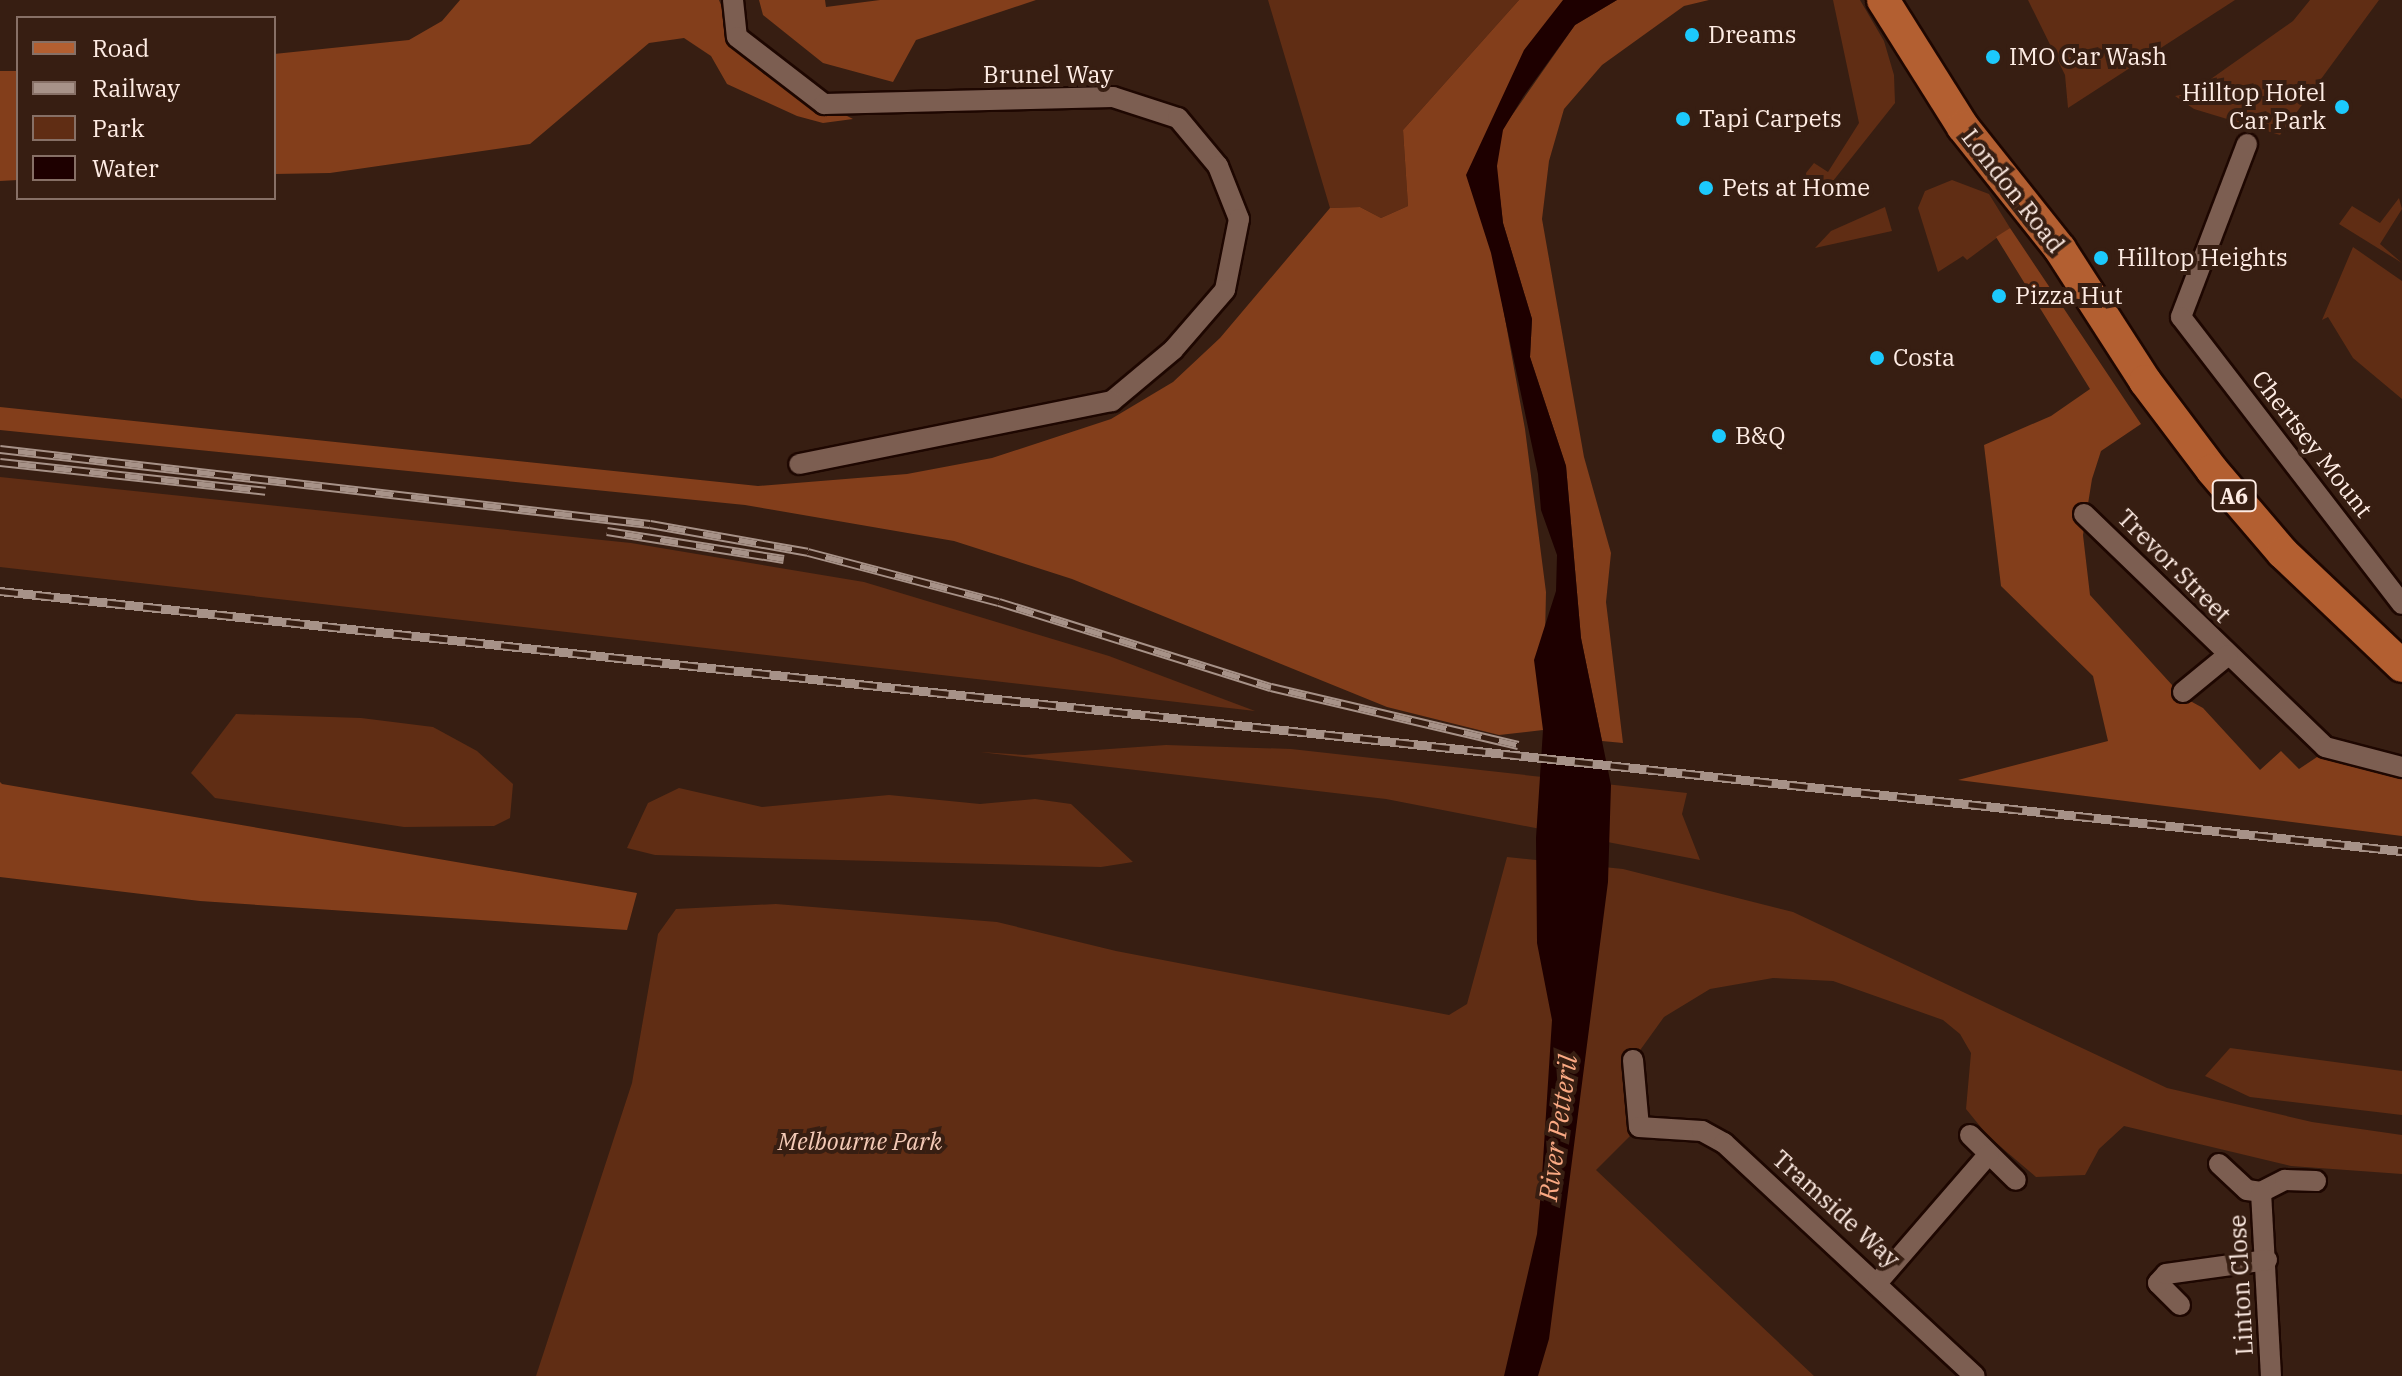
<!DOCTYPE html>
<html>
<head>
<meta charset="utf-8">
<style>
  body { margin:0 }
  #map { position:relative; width:2402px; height:1376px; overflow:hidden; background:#371e12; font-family:"IBM Plex Serif",serif }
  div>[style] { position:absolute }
  .green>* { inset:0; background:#602d14 }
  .forest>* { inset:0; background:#833e1b }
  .water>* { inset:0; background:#1e0000 }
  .roads { filter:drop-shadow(2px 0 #1e0701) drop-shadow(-2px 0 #1e0701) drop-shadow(0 2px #1e0701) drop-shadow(0 -2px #1e0701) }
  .minor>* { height:20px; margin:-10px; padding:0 10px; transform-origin:10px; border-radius:10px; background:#7c5e51 }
  .primary>* { height:32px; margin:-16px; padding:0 16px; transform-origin:16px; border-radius:16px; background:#b35f31 }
  .rail>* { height:9px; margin-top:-4.5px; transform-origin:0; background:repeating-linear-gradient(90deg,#371e12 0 18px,#a79288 0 36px); box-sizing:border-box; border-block:2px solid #a79288 }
  .dots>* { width:22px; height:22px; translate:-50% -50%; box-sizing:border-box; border:4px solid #371e12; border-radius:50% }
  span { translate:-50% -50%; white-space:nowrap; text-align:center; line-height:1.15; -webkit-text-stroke:8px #371e12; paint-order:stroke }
  .shield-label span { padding:2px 6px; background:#371e12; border:2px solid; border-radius:6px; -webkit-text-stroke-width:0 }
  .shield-label { font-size:22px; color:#feece4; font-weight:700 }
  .poi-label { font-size:24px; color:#feece4 }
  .left { translate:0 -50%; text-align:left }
  .right { translate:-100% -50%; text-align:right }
  .street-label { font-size:24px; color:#feece4 }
  .park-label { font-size:24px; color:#f3c9b6; font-style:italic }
  .water-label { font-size:26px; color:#faa983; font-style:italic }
  .legend { position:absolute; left:16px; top:16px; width:260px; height:184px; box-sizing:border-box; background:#371e12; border:2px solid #877066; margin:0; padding:10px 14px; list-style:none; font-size:24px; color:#feece4 }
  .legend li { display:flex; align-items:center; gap:16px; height:40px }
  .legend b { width:40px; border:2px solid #877066 }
</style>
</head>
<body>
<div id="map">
  <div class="green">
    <div style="clip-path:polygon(1268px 0,1519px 0,1403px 130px,1408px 206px,1381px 218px,1360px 207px,1330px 208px)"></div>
    <div style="clip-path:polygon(1833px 0,1860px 0,1884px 41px,1894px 75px,1895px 103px,1833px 181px,1820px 190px,1807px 182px,1806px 173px,1814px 163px,1828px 172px,1859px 123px)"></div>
    <div style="clip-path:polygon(2028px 0,2235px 0,2068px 108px,2065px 75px)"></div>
    <div style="clip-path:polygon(2310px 0,2379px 0,2280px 135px,2194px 109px,2175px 96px,2191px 93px,2293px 21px)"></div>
    <div style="clip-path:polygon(1952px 180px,1989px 194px,2010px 228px,1967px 260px,1963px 256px,1938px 272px,1918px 208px,1925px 191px)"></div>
    <div style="clip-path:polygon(2399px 198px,2402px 209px,2380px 244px,2402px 263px,2339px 224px,2352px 206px,2380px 223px)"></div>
    <div style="clip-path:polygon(1885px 207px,1892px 231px,1815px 248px,1831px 231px)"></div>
    <div style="clip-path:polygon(2353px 247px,2402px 281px,2402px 399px,2353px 358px,2328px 317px,2322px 320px)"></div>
    <div style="clip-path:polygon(0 477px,631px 543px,864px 582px,1109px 656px,1255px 711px,0 567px)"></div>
    <div style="clip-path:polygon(236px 714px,361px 718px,433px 727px,477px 751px,513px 784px,510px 818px,494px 826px,404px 827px,215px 798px,191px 773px)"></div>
    <div style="clip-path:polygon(1166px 745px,1291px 749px,1687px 793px,1682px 814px,1700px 860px,1386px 799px,980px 752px,1025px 755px)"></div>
    <div style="clip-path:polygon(679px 788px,762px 807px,889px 795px,980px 804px,1035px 799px,1071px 804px,1133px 862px,1101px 867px,655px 855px,627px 848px,648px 803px)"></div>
    <div style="clip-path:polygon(1507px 857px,1623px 869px,1793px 912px,2167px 1088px,2312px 1122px,2402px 1135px,2402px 1174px,2291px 1166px,2124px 1126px,2099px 1149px,2085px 1175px,2036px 1177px,1988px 1136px,1966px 1109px,1971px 1053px,1960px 1034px,1943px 1020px,1833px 981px,1773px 978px,1710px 989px,1664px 1017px,1633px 1060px,1639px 1127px,1596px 1170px,1814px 1376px,536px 1376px,632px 1083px,658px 934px,676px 909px,776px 904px,997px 922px,1116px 951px,1449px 1015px,1467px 1004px)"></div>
    <div style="clip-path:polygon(2230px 1048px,2402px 1071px,2402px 1115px,2250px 1097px,2205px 1076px)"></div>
  </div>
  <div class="forest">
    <div style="clip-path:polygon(460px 0,719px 0,738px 47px,764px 74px,853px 119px,823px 123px,797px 116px,727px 84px,711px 56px,684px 38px,649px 43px,530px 144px,330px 173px,274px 174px,274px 54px,409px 40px,442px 21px)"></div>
    <div style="clip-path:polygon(759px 0,825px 0,826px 7px,880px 0,1036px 0,916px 40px,893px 82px,823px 63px,763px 15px)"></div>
    <div style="clip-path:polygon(1519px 0,1575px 0,1508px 121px,1575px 25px,1617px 0,1709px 0,1684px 6px,1602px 65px,1564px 109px,1549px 161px,1542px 219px,1584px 457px,1611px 553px,1606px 602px,1623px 743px,1602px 741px,1581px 638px,1566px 466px,1530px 357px,1532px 319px,1503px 223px,1499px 190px,1491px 241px,1525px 429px,1546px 592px,1543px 730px,1499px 735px,1387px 707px,1072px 579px,954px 541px,745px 505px,0 430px,0 407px,758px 486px,907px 474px,992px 458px,1111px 419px,1173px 382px,1220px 338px,1330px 208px,1360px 207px,1381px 218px,1408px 206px,1403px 130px)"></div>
    <div style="clip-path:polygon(0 71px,18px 71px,18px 180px,0 181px)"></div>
    <div style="clip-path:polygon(2010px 228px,2141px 424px,2101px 451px,2092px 479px,2083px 535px,2090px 595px,2183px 697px,2203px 708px,2260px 770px,2281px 751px,2299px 769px,2326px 751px,2402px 769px,2402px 836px,1958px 780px,2108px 741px,2093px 676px,2001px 586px,1984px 445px,2051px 416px,2090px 389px,1996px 237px)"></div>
    <div style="clip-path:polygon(0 782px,2px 784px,637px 893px,627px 930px,200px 901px,0 877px)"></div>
  </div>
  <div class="water">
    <div style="clip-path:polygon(1563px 0,1617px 0,1575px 25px,1523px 97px,1503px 130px,1497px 166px,1503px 223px,1532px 319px,1530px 357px,1566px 466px,1581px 638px,1611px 785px,1608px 882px,1549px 1339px,1538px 1376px,1504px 1376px,1537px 1234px,1541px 1192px,1552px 1020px,1537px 943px,1536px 838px,1543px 730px,1534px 660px,1556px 591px,1557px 555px,1541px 510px,1538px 474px,1491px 253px,1466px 175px,1524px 50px)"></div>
  </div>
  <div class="roads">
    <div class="minor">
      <div style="left:733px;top:0;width:37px;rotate:84deg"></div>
      <div style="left:737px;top:37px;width:110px;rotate:37.6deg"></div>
      <div style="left:824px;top:104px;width:289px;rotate:-1.4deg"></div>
      <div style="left:1113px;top:97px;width:68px;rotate:17.9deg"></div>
      <div style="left:1178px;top:118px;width:62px;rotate:50.2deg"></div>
      <div style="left:1218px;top:166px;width:57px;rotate:68.4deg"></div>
      <div style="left:1239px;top:219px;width:72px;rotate:101.2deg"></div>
      <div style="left:1225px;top:290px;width:79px;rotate:130.9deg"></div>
      <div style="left:1173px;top:350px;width:80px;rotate:140.1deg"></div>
      <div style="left:1112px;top:401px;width:319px;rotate:168.6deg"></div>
      <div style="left:2247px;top:144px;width:185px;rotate:110.9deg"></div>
      <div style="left:2181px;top:317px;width:362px;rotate:52.4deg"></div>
      <div style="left:2084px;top:514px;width:335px;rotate:44deg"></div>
      <div style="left:2325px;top:747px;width:80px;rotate:14.6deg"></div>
      <div style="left:2183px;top:692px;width:58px;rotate:-39.4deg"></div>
      <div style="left:1633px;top:1060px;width:67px;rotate:84.9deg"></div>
      <div style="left:1639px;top:1127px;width:63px;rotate:3.6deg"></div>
      <div style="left:1702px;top:1131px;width:25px;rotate:29deg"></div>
      <div style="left:1724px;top:1143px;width:342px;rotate:42.9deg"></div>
      <div style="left:1970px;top:1135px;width:64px;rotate:44.4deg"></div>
      <div style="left:2219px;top:1164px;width:38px;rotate:43deg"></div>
      <div style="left:2247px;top:1190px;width:14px;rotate:8deg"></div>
      <div style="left:2261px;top:1192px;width:27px;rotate:-27deg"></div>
      <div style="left:2285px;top:1180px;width:31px;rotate:2deg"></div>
      <div style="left:2261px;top:1192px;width:184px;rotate:86.9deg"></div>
      <div style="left:1878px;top:1282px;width:169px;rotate:-49.1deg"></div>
      <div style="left:2180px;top:1305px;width:31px;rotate:-135deg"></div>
      <div style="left:2158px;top:1283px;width:12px;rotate:-48deg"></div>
      <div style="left:2166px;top:1274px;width:102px;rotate:-7.9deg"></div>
    </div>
    <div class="primary">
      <div style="left:1883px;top:0;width:150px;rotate:57.8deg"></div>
      <div style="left:1963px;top:127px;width:156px;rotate:51.5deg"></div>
      <div style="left:2060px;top:249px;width:157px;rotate:57.2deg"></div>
      <div style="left:2145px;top:381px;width:111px;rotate:53deg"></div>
      <div style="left:2212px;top:470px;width:109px;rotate:49.5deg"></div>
      <div style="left:2283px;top:553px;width:164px;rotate:43.5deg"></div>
    </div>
  </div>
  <div class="rail">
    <div style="left:0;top:449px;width:654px;rotate:6.58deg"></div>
    <div style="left:650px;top:524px;width:160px;rotate:10deg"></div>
    <div style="left:808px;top:552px;width:197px;rotate:14.7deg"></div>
    <div style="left:999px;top:602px;width:285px;rotate:17.4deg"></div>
    <div style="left:1271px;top:687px;width:254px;rotate:13.2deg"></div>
    <div style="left:0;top:462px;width:267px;rotate:6.2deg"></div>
    <div style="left:607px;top:531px;width:179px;rotate:9deg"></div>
    <div style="left:0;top:591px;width:2416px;rotate:6.18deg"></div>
  </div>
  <div class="dots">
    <div style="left:1692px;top:35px;background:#1cc9fc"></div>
    <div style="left:1993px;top:57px;background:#1cc9fc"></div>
    <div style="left:2342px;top:107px;background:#1cc9fc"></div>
    <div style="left:1683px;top:119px;background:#1cc9fc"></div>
    <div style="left:1706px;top:188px;background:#1cc9fc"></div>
    <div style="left:2101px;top:258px;background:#1cc9fc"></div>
    <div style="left:1999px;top:296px;background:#1cc9fc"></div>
    <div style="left:1877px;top:358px;background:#1cc9fc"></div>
    <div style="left:1719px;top:436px;background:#1cc9fc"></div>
  </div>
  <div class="shield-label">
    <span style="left:2234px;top:496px">A6</span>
  </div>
  <div class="poi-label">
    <span class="left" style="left:1708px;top:35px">Dreams</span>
    <span class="left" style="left:2009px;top:57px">IMO Car Wash</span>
    <span class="right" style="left:2326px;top:107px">Hilltop Hotel<br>Car Park</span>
    <span class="left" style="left:1699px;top:119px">Tapi Carpets</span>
    <span class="left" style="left:1722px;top:188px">Pets at Home</span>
    <span class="left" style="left:2117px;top:258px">Hilltop Heights</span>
    <span class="left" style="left:2015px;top:296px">Pizza Hut</span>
    <span class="left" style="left:1893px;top:358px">Costa</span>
    <span class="left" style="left:1735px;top:436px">B&amp;Q</span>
  </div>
  <div class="street-label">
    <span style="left:1048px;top:75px">Brunel Way</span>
    <span style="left:2013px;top:191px;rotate:52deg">London Road</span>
    <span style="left:2312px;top:444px;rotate:52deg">Chertsey Mount</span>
    <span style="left:2174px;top:566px;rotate:45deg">Trevor Street</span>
    <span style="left:1836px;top:1209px;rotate:42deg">Tramside Way</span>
    <span style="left:2241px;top:1285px;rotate:-93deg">Linton Close</span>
  </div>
  <div class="park-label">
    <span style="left:860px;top:1142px">Melbourne Park</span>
  </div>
  <div class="water-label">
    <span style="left:1558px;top:1128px;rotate:-82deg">River Petteril</span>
  </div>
  <ul class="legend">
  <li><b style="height:10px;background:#b35f31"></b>Road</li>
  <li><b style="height:10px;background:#a79288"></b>Railway</li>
  <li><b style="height:22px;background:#602d14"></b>Park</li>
  <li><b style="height:22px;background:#1e0000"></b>Water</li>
  </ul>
</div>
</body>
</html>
